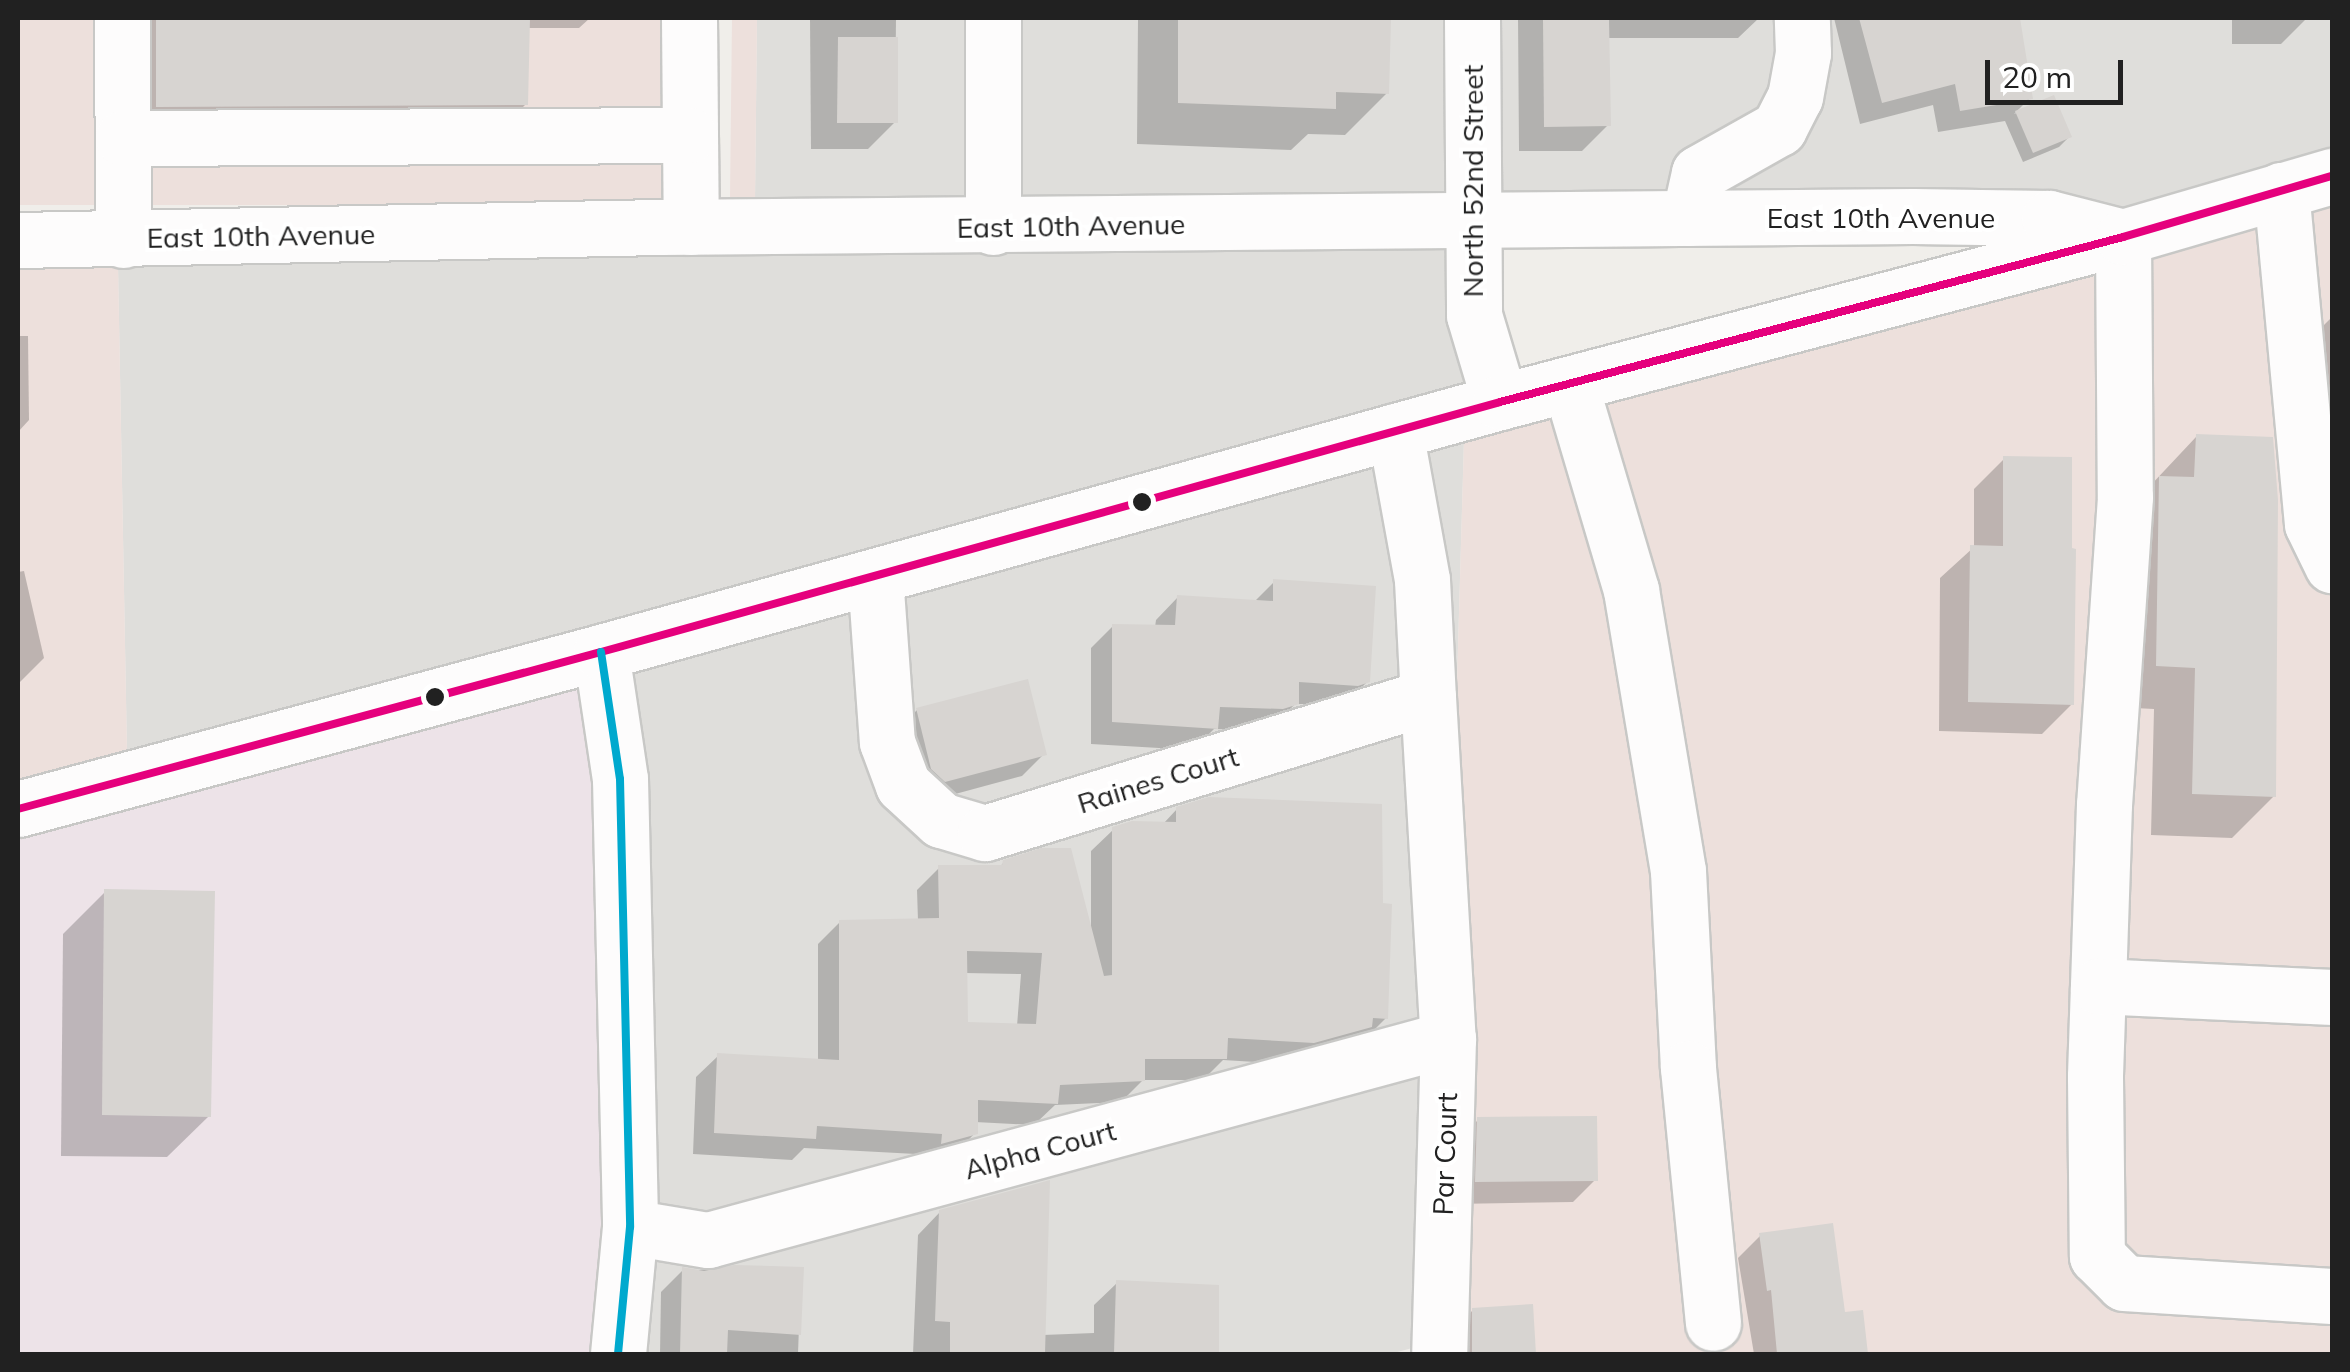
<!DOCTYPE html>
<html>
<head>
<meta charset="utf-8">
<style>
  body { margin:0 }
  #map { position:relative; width:2350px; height:1372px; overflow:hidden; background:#f0eeea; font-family:Mulish,sans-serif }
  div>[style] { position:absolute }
  .residential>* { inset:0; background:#dfdedb }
  .commercial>* { inset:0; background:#ede0dc }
  .industrial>* { inset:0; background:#ede3e8 }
  .shadow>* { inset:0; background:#0003 }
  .building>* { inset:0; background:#d7d4d1 }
  .roads { filter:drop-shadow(2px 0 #c8c8c6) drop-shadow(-2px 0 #c8c8c6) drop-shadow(0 2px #c8c8c6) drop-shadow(0 -2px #c8c8c6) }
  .minor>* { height:55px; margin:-27.5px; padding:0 27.5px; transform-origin:27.5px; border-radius:27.5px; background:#fdfcfc }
  .bus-1>* { height:8px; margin:-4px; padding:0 4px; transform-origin:4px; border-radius:4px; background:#e5007d }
  .bus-2>* { height:8px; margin:-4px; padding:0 4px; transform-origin:4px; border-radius:4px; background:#00a9ce }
  .dots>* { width:28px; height:28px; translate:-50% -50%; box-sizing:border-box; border:5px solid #fff; border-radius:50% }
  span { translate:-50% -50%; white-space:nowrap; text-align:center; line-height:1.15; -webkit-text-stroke:8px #fff; paint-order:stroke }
  .street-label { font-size:28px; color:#212121 }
  .frame { position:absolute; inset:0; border:20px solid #212121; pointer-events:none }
  .scale { position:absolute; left:1985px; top:60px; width:138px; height:45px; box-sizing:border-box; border:5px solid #212121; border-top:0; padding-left:12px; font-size:30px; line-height:35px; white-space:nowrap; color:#212121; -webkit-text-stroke:8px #fff; paint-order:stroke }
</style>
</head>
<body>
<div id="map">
  <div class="residential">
    <div style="clip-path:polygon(757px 18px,970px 18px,969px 200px,755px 200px)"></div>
    <div style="clip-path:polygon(1017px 18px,1448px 18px,1448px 195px,1016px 200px)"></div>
    <div style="clip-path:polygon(1496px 18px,2332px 18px,2332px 148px,2123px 209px,1496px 195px)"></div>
    <div style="clip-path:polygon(1448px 248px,1469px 384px,127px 753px,118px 266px,660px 253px)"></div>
    <div style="clip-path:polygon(1464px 440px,1455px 752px,1451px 695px,985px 806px,952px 796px,922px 768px,910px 736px,900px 596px)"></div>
    <div style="clip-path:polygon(854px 609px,926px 841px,1406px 731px,1424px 1019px,706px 1213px,653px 1204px,628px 672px)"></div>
    <div style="clip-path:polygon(1424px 1073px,1416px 1347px,1390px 1354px,646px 1354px,651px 1257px)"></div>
  </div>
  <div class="commercial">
    <div style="clip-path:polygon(18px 18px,712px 18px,710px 205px,18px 205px)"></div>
    <div style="clip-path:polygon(732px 18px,757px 18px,755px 200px,730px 200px)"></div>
    <div style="clip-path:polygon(2332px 202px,2332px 1354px,1463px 1354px,1471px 1061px,1477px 1058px,1455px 752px,1464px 440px,2143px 258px)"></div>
    <div style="clip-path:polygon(18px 266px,118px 266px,127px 753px,18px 781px)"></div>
  </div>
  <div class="industrial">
    <div style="clip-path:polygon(582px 685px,597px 782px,607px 1226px,594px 1354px,18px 1354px,18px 835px)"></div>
  </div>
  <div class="shadow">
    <div style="clip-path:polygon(115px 18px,590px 18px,579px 28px,527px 28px,526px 104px,484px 146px,115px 147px)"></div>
    <div style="clip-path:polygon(810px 18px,896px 18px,895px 122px,868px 149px,811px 149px)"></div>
    <div style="clip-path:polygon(1138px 18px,1388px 18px,1387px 93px,1345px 135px,1308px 134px,1291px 150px,1137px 144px)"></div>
    <div style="clip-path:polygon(1518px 18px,1759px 18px,1738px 38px,1607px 38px,1608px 125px,1582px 151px,1519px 151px)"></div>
    <div style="clip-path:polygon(1834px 18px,2018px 18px,2030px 98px,2014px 114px,2053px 98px,2069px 137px,2059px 147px,2023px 162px,2005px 121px,1938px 132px,1933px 105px,1860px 124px)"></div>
    <div style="clip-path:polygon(2232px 18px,2307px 18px,2281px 44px,2232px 44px)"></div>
    <div style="clip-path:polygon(2332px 317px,2332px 503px,2302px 347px)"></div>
    <div style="clip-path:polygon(18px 336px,28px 336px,29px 420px,18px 432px)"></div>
    <div style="clip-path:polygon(2196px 437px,2274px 796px,2232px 838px,2151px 835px,2154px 709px,2115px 707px,2118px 520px)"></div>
    <div style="clip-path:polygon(2004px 459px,2072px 704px,2042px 734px,1939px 731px,1940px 578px,1974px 547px,1974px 489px)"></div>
    <div style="clip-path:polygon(24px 571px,44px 658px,18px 684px,18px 572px)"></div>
    <div style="clip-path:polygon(1274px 582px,1368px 681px,1345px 704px,1295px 704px,1274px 726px,1259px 730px,1214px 729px,1193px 750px,1091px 744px,1091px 648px,1113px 626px,1155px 627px,1156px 620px,1178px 597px,1254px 602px)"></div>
    <div style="clip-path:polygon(917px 710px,1044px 754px,1022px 776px,922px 803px,895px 733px)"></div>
    <div style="clip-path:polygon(evenodd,1177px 809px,1386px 1018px,1364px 1040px,1290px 1064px,1223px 1060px,1203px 1080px,1143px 1080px,1121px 1102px,1055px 1105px,1034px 1125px,975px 1122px,975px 1133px,953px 1156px,804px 1148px,792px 1160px,693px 1154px,696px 1077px,718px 1056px,818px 1062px,818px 944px,840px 922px,918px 921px,917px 890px,939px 868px,999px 868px,1004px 862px,1091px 929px,1091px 851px,1114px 829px,1163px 824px,1177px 809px,965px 973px,1021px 974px,1017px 1026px,966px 1024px,965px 973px)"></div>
    <div style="clip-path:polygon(105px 892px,209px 1116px,167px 1157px,61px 1156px,63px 934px)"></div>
    <div style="clip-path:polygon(1478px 1120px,1595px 1180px,1573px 1202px,1454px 1204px,1456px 1142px)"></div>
    <div style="clip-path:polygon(940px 1212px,1043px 1335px,1094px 1333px,1094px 1305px,1117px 1283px,1216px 1288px,1216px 1354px,913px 1354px,918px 1235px)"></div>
    <div style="clip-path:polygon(1760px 1236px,1843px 1314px,1861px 1312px,1865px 1354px,1754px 1354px,1738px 1258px)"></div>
    <div style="clip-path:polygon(683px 1270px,801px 1270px,798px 1354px,660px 1354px,661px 1292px)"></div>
    <div style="clip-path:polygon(1531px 1306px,1534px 1354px,1431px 1354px,1473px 1310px)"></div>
  </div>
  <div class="building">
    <div style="clip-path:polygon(156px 18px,530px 18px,528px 105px,156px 107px)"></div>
    <div style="clip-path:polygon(1178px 18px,1391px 18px,1389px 94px,1336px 92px,1336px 109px,1178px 103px)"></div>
    <div style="clip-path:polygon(1859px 18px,2020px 18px,2033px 99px,1960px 111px,1955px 84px,1882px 103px)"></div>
    <div style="clip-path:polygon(1543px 19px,1609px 19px,1611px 126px,1544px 127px)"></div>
    <div style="clip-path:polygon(838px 37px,898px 37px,898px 123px,837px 123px)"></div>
    <div style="clip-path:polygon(2054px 95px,2072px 137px,2033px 153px,2015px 111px)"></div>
    <div style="clip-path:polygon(2196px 434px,2273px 437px,2278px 500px,2276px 797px,2192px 794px,2195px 668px,2156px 666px,2159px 476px,2194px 477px)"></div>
    <div style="clip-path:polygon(2003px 456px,2072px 457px,2072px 548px,2076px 549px,2074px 705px,1968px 702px,1970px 545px,2003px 546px)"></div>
    <div style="clip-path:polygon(1273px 579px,1376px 586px,1370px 682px,1358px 686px,1299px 682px,1299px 704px,1283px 709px,1220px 707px,1218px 729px,1112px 722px,1112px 624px,1175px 625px,1177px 595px,1273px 601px)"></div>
    <div style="clip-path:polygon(1028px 679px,1047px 755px,945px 782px,931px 769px,916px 708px)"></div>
    <div style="clip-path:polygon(evenodd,1209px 797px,1382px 804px,1383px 903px,1392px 904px,1388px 1019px,1373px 1018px,1372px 1027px,1314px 1043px,1228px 1038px,1227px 1059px,1145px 1059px,1145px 1081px,1060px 1085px,1058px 1104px,978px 1100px,978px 1134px,941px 1144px,942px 1134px,817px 1126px,816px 1139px,714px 1133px,717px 1053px,839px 1060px,839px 920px,939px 918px,938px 865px,1002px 865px,1003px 860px,1041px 848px,1071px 848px,1104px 976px,1112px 975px,1112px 827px,1132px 821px,1176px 822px,1176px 807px,1209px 797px,967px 951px,1042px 953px,1036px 1024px,968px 1022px,967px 951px)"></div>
    <div style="clip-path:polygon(104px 889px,215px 891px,211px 1117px,102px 1115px)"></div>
    <div style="clip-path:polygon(1597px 1116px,1598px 1181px,1475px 1182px,1477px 1117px)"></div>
    <div style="clip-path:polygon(1050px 1180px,1045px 1354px,950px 1354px,950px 1322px,935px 1321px,939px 1210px)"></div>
    <div style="clip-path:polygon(1833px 1223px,1845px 1312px,1863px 1310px,1868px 1354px,1777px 1354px,1771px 1290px,1767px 1291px,1759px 1233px)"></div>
    <div style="clip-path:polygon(734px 1265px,804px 1267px,801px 1335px,728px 1330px,727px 1354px,680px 1354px,682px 1267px,704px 1271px)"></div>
    <div style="clip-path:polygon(1116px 1280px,1219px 1285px,1219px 1354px,1114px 1354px)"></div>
    <div style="clip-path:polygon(1533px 1304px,1536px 1354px,1472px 1354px,1472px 1308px)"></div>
  </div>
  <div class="roads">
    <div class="minor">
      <div style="left:122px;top:18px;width:222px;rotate:89.7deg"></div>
      <div style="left:689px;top:18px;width:209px;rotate:89.5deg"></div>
      <div style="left:1472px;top:18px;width:297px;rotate:89.6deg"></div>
      <div style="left:1474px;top:315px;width:91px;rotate:73.4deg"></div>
      <div style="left:123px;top:138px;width:566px;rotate:-0.3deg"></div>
      <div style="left:2281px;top:190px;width:335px;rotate:84.7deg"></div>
      <div style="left:2312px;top:524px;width:46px;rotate:64deg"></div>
      <div style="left:1689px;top:218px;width:46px;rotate:-77.5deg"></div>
      <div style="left:1699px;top:173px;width:92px;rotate:-29.4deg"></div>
      <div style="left:1779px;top:128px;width:35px;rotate:-63deg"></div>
      <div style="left:1795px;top:97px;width:45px;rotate:-79.7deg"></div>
      <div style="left:1803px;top:53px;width:35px;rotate:-92deg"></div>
      <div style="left:993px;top:227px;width:209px;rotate:-90deg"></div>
      <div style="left:18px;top:240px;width:642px;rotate:-1.16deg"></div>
      <div style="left:660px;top:227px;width:1253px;rotate:-0.5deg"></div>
      <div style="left:1913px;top:216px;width:136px;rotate:0.8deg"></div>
      <div style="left:2049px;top:218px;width:76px;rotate:14.4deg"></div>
      <div style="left:2123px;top:237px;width:260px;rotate:89.6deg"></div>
      <div style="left:2125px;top:497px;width:308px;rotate:93.9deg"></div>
      <div style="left:2104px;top:804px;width:273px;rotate:91.9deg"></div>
      <div style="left:2095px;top:1077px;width:179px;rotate:89.4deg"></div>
      <div style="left:2097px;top:1256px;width:38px;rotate:45deg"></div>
      <div style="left:2124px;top:1283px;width:208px;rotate:3.6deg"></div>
      <div style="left:1570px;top:384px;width:215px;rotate:73.5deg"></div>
      <div style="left:1631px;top:590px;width:285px;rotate:80.5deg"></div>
      <div style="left:1678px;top:871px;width:197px;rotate:87.1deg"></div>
      <div style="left:1688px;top:1068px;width:256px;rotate:84.4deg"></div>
      <div style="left:1395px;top:431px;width:151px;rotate:79.7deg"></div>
      <div style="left:1422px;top:580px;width:117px;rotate:87.1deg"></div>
      <div style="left:875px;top:576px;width:166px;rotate:85.9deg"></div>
      <div style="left:887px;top:742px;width:46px;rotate:69.6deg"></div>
      <div style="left:903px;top:785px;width:52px;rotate:42.6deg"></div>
      <div style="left:941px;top:820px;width:46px;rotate:16.5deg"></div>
      <div style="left:985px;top:833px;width:463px;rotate:-17.1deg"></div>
      <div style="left:1428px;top:697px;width:343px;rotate:86.7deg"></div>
      <div style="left:1448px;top:1039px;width:315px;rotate:91.6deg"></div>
      <div style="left:601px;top:652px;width:128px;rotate:81.5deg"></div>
      <div style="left:620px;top:779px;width:448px;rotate:88.7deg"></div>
      <div style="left:630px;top:1227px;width:128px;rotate:95.4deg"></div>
      <div style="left:18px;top:809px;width:604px;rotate:-15.07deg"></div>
      <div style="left:601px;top:652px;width:933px;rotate:-15.54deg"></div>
      <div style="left:1500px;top:402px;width:644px;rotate:-14.83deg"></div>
      <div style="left:2123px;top:237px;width:218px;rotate:-16.3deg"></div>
      <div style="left:2098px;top:986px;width:234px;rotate:2.7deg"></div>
      <div style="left:630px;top:1227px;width:79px;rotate:9.5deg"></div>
      <div style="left:708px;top:1240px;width:767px;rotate:-15.2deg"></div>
    </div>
  </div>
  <div class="bus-1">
    <div style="left:18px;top:809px;width:604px;rotate:-15.07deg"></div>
    <div style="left:601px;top:652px;width:933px;rotate:-15.54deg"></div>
    <div style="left:1500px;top:402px;width:644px;rotate:-14.83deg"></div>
    <div style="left:2123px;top:237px;width:218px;rotate:-16.3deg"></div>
  </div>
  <div class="bus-2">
    <div style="left:601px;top:652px;width:128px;rotate:81.5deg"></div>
    <div style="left:620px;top:779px;width:448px;rotate:88.7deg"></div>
    <div style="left:630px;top:1227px;width:128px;rotate:95.4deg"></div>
  </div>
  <div class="dots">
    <div style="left:1142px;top:502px;background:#212121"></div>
    <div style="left:435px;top:697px;background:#212121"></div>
  </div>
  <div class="street-label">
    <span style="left:1473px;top:181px;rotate:-90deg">North 52nd Street</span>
    <span style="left:1881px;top:218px">East 10th Avenue</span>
    <span style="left:1071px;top:226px;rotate:-1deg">East 10th Avenue</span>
    <span style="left:261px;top:236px;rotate:-1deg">East 10th Avenue</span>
    <span style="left:1158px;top:780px;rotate:-17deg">Raines Court</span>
    <span style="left:1040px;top:1150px;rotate:-15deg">Alpha Court</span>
    <span style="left:1445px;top:1154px;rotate:-88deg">Par Court</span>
  </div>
  <div class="frame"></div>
  <div class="scale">20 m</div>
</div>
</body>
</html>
